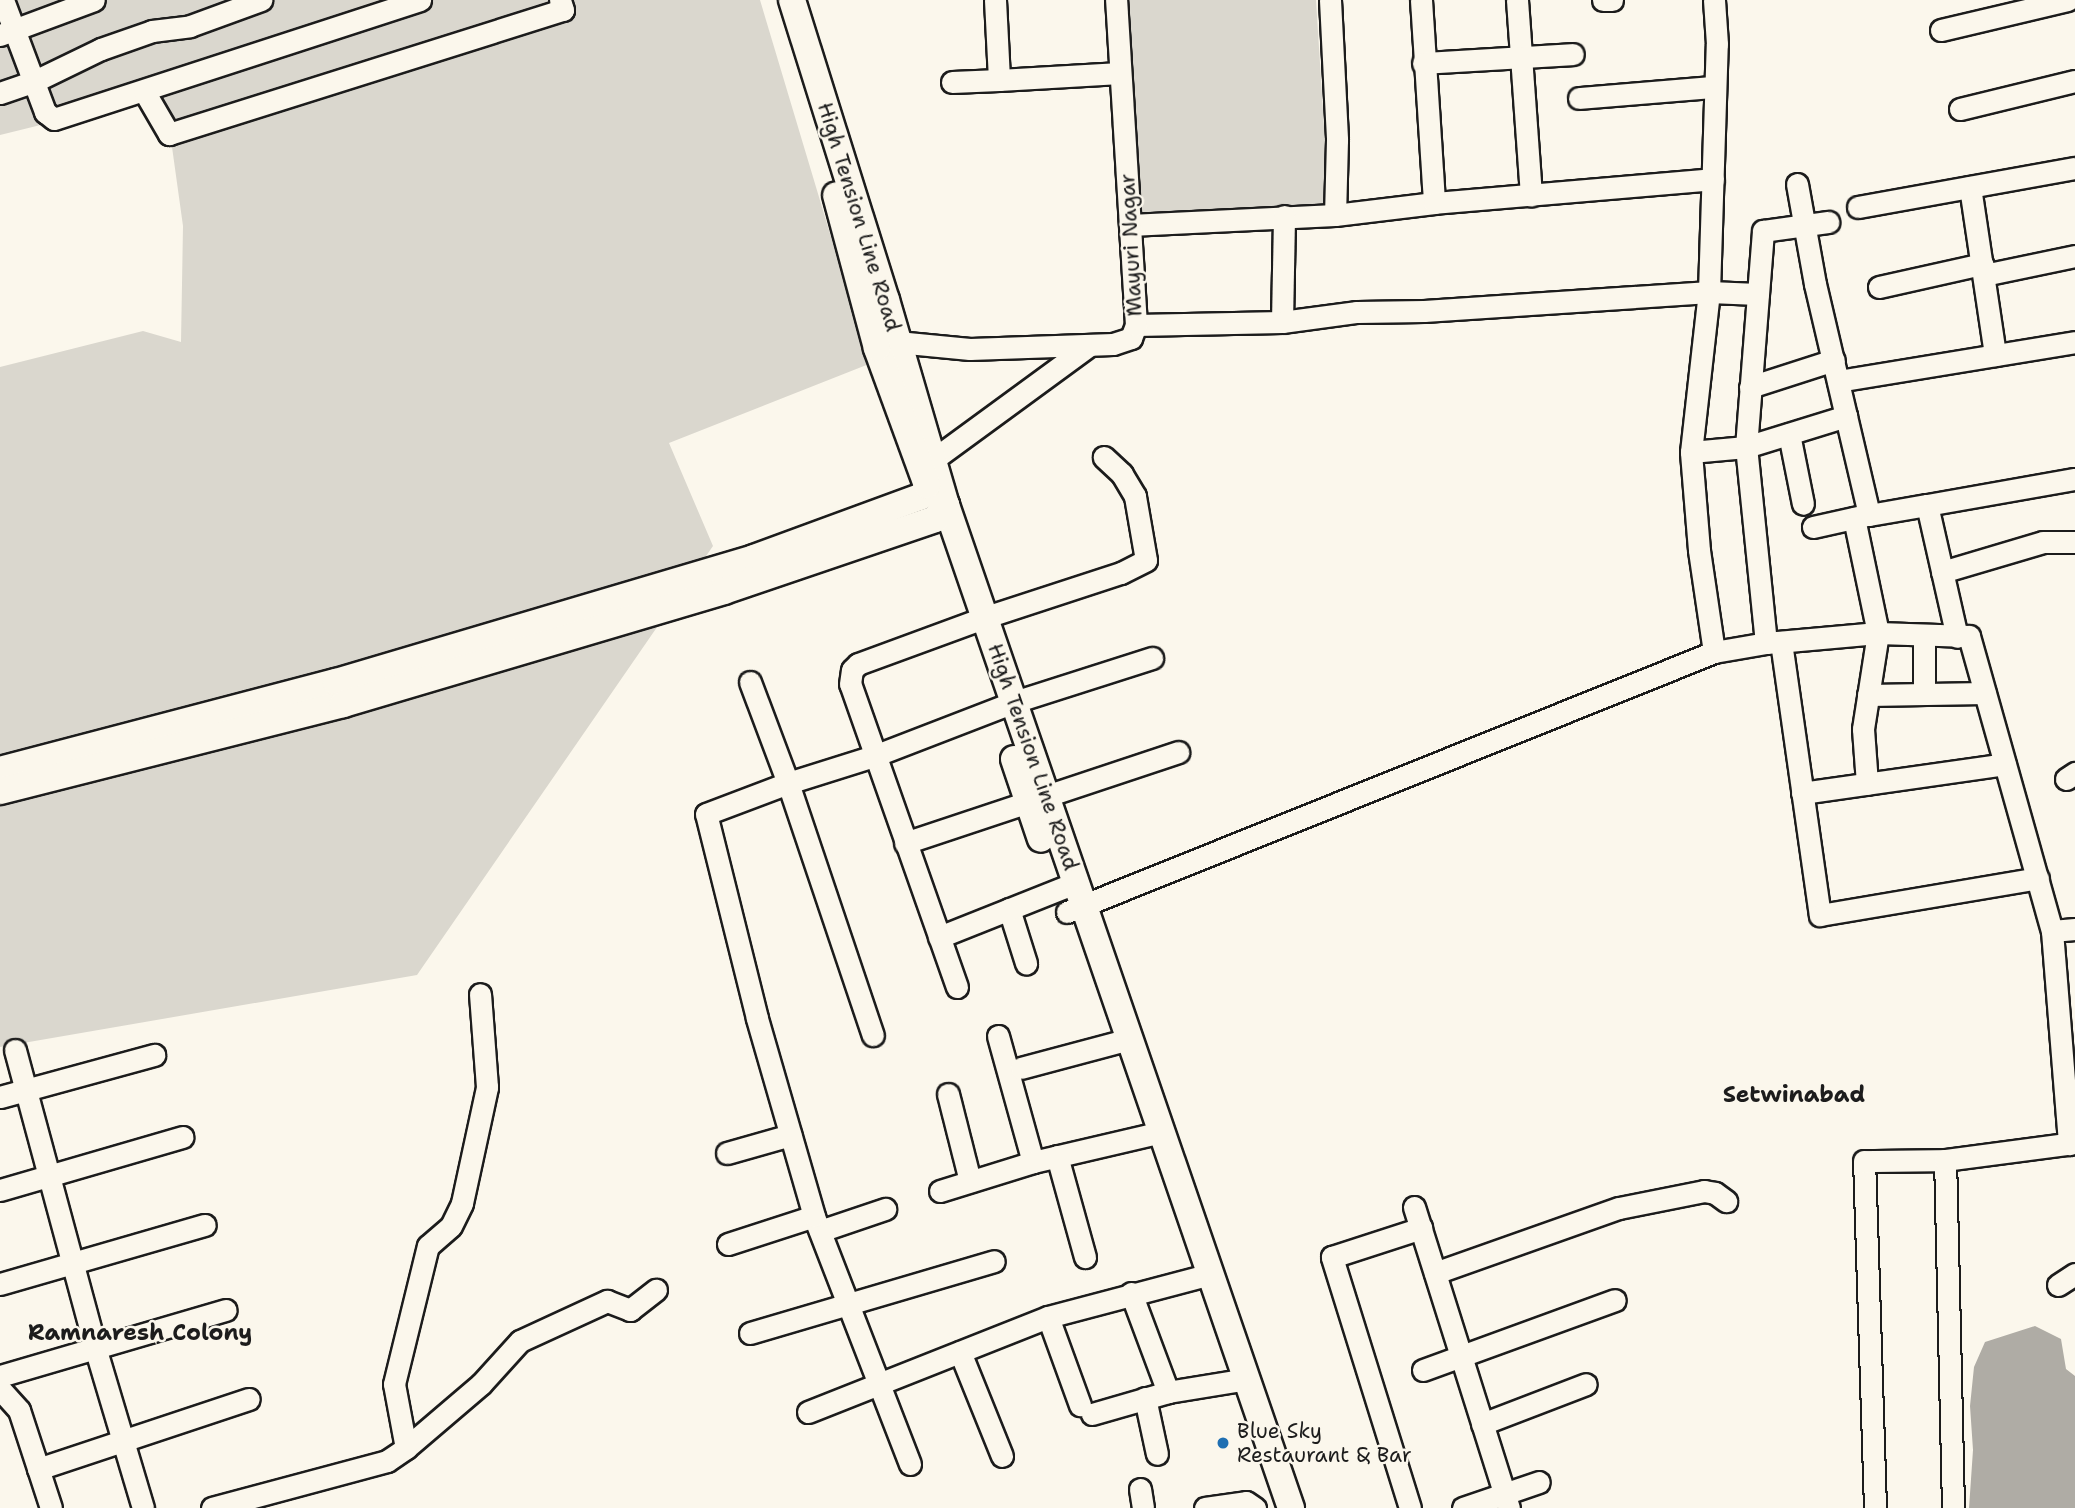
<!DOCTYPE html>
<html>
<head>
<meta charset="utf-8">
<style>
  body { margin:0 }
  #map { position:relative; width:2075px; height:1508px; overflow:hidden; background:#fbf7ec; font-family:"Shantell Sans",sans-serif }
  div>[style] { position:absolute }
  .green>* { inset:0; background:#dad7ce }
  .water>* { inset:0; background:#afaca5 }
  .roads { filter:drop-shadow(2px 0 #1c1c1c) drop-shadow(-2px 0 #1c1c1c) drop-shadow(0 2px #1c1c1c) drop-shadow(0 -2px #1c1c1c) }
  .minor>* { height:21px; margin:-10.5px; padding:0 10.5px; transform-origin:10.5px; border-radius:10.5px; background:#fbf7ec }
  .major>* { height:26px; margin:-13px; padding:0 13px; transform-origin:13px; border-radius:13px; background:#fbf7ec }
  .dots>* { width:19px; height:19px; translate:-50% -50%; box-sizing:border-box; border:4px solid #fbf7ec; border-radius:50% }
  span { translate:-50% -50%; white-space:nowrap; text-align:center; line-height:1.15; -webkit-text-stroke:5px #fbf7ec; paint-order:stroke }
  .street-label { font-size:21px; color:#1c1c1c }
  .poi-label { font-size:21px; color:#1c1c1c }
  .left { translate:0 -50%; text-align:left }
  .neighbourhood-label { font-size:23px; color:#1c1c1c; font-weight:700 }
</style>
</head>
<body>
<div id="map">
  <div class="green">
    <div style="clip-path:polygon(0 0,760px 0,869px 364px,669px 443px,713px 546px,417px 975px,0 1047px,0 367px,143px 331px,181px 342px,183px 226px,172px 147px,142px 100px,0 135px)"></div>
    <div style="clip-path:polygon(1126px 0,1316px 0,1329px 206px,1139px 217px)"></div>
  </div>
  <div class="water">
    <div style="clip-path:polygon(2035px 1326px,2061px 1339px,2066px 1369px,2075px 1376px,2075px 1508px,1969px 1508px,1973px 1450px,1970px 1406px,1974px 1367px,1985px 1342px)"></div>
  </div>
  <div class="roads">
    <div class="minor">
      <div style="left:3px;top:0;width:120px;rotate:69.4deg"></div>
      <div style="left:45px;top:112px;width:11px;rotate:38deg"></div>
      <div style="left:54px;top:119px;width:385px;rotate:-18deg"></div>
      <div style="left:995px;top:0;width:80px;rotate:87.1deg"></div>
      <div style="left:999px;top:80px;width:121px;rotate:-3.3deg"></div>
      <div style="left:1330px;top:0;width:140px;rotate:87.1deg"></div>
      <div style="left:1337px;top:140px;width:75px;rotate:91.5deg"></div>
      <div style="left:1421px;top:0;width:203px;rotate:86.3deg"></div>
      <div style="left:1517px;top:0;width:196px;rotate:85.9deg"></div>
      <div style="left:1603px;top:0;width:9px"></div>
      <div style="left:1941px;top:30px;width:130px;rotate:-13.3deg"></div>
      <div style="left:0;top:35px;width:100px;rotate:-20.4deg"></div>
      <div style="left:1423px;top:63px;width:150px;rotate:-3.4deg"></div>
      <div style="left:952px;top:82px;width:47px;rotate:-2.4deg"></div>
      <div style="left:144px;top:91px;width:50px;rotate:59.8deg"></div>
      <div style="left:169px;top:134px;width:413px;rotate:-17.5deg"></div>
      <div style="left:563px;top:10px;width:10px;rotate:-107deg"></div>
      <div style="left:0;top:93px;width:37px;rotate:-19deg"></div>
      <div style="left:35px;top:81px;width:73px;rotate:-25.9deg"></div>
      <div style="left:101px;top:49px;width:54px;rotate:-19.4deg"></div>
      <div style="left:152px;top:31px;width:38px;rotate:-7deg"></div>
      <div style="left:190px;top:26px;width:76px;rotate:-20.1deg"></div>
      <div style="left:1579px;top:98px;width:135px;rotate:-4.7deg"></div>
      <div style="left:1960px;top:109px;width:118px;rotate:-13.7deg"></div>
      <div style="left:1797px;top:184px;width:102px;rotate:79.8deg"></div>
      <div style="left:1815px;top:284px;width:237px;rotate:76.8deg"></div>
      <div style="left:1869px;top:515px;width:59px;rotate:-9.8deg"></div>
      <div style="left:1927px;top:505px;width:135px;rotate:77.2deg"></div>
      <div style="left:1970px;top:187px;width:170px;rotate:81.5deg"></div>
      <div style="left:1858px;top:207px;width:220px;rotate:-10.2deg"></div>
      <div style="left:1130px;top:225px;width:205px;rotate:-2.8deg"></div>
      <div style="left:1335px;top:215px;width:100px;rotate:-6.9deg"></div>
      <div style="left:1434px;top:203px;width:280px;rotate:-4.9deg"></div>
      <div style="left:1984px;top:275px;width:93px;rotate:-11.8deg"></div>
      <div style="left:1879px;top:287px;width:106px;rotate:-12.6deg"></div>
      <div style="left:1282px;top:322px;width:106px;rotate:-88.9deg"></div>
      <div style="left:1136px;top:325px;width:146px;rotate:-1.2deg"></div>
      <div style="left:1282px;top:322px;width:76px;rotate:-7.6deg"></div>
      <div style="left:1357px;top:312px;width:67px;rotate:-0.9deg"></div>
      <div style="left:1424px;top:311px;width:286px;rotate:-3.8deg"></div>
      <div style="left:1709px;top:292px;width:49px;rotate:2.3deg"></div>
      <div style="left:897px;top:342px;width:73px;rotate:5.5deg"></div>
      <div style="left:970px;top:349px;width:143px;rotate:-2deg"></div>
      <div style="left:1113px;top:344px;width:19px;rotate:-18deg"></div>
      <div style="left:1131px;top:338px;width:14px;rotate:-69deg"></div>
      <div style="left:1136px;top:325px;width:326px;rotate:-93.5deg"></div>
      <div style="left:1838px;top:381px;width:240px;rotate:-9.3deg"></div>
      <div style="left:1750px;top:387px;width:88px;rotate:-17.8deg"></div>
      <div style="left:1789px;top:434px;width:71px;rotate:78.7deg"></div>
      <div style="left:1691px;top:452px;width:55px;rotate:-5.2deg"></div>
      <div style="left:1746px;top:447px;width:105px;rotate:-17.2deg"></div>
      <div style="left:934px;top:459px;width:193px;rotate:-36.2deg"></div>
      <div style="left:1927px;top:505px;width:150px;rotate:-10deg"></div>
      <div style="left:1854px;top:518px;width:117px;rotate:78.2deg"></div>
      <div style="left:1878px;top:633px;width:97px;rotate:98.9deg"></div>
      <div style="left:1863px;top:729px;width:55px;rotate:85.8deg"></div>
      <div style="left:1813px;top:527px;width:55px;rotate:-12.5deg"></div>
      <div style="left:1942px;top:572px;width:105px;rotate:-16.5deg"></div>
      <div style="left:2043px;top:542px;width:32px"></div>
      <div style="left:1924px;top:635px;width:59px;rotate:90deg"></div>
      <div style="left:1781px;top:642px;width:276px;rotate:81.9deg"></div>
      <div style="left:1820px;top:915px;width:221px;rotate:-9.6deg"></div>
      <div style="left:1766px;top:643px;width:197px;rotate:-95.8deg"></div>
      <div style="left:1746px;top:447px;width:217px;rotate:-85.5deg"></div>
      <div style="left:1763px;top:231px;width:66px;rotate:-7.9deg"></div>
      <div style="left:1714px;top:652px;width:103px;rotate:-98.4deg"></div>
      <div style="left:1699px;top:550px;width:98px;rotate:-94.7deg"></div>
      <div style="left:1691px;top:452px;width:161px;rotate:-83.6deg"></div>
      <div style="left:1709px;top:292px;width:248px;rotate:-88.2deg"></div>
      <div style="left:1717px;top:44px;width:44px;rotate:-93.9deg"></div>
      <div style="left:750px;top:682px;width:108px;rotate:69.4deg"></div>
      <div style="left:788px;top:783px;width:266px;rotate:71.4deg"></div>
      <div style="left:1868px;top:695px;width:117px;rotate:-1deg"></div>
      <div style="left:2066px;top:779px;width:11px;rotate:-34deg"></div>
      <div style="left:1802px;top:793px;width:205px;rotate:-8.1deg"></div>
      <div style="left:905px;top:843px;width:288px;rotate:-18.4deg"></div>
      <div style="left:1009px;top:909px;width:57px;rotate:72.5deg"></div>
      <div style="left:1067px;top:912px;width:697px;rotate:-21.89deg"></div>
      <div style="left:1714px;top:652px;width:53px;rotate:-9.8deg"></div>
      <div style="left:1766px;top:643px;width:112px;rotate:-5.1deg"></div>
      <div style="left:1878px;top:633px;width:91px;rotate:1.9deg"></div>
      <div style="left:1969px;top:636px;width:306px;rotate:74.3deg"></div>
      <div style="left:2052px;top:931px;width:214px;rotate:85.4deg"></div>
      <div style="left:2052px;top:931px;width:23px;rotate:-5deg"></div>
      <div style="left:939px;top:937px;width:146px;rotate:-21.7deg"></div>
      <div style="left:957px;top:987px;width:321px;rotate:-109.4deg"></div>
      <div style="left:850px;top:684px;width:14px;rotate:-82deg"></div>
      <div style="left:852px;top:670px;width:8px;rotate:-45deg"></div>
      <div style="left:858px;top:664px;width:136px;rotate:-20.2deg"></div>
      <div style="left:986px;top:617px;width:142px;rotate:-18.1deg"></div>
      <div style="left:1121px;top:573px;width:28px;rotate:-27deg"></div>
      <div style="left:1146px;top:560px;width:65px;rotate:-99.8deg"></div>
      <div style="left:1135px;top:496px;width:26px;rotate:-121deg"></div>
      <div style="left:1122px;top:474px;width:25px;rotate:-137deg"></div>
      <div style="left:998px;top:1036px;width:131px;rotate:74.5deg"></div>
      <div style="left:15px;top:1050px;width:308px;rotate:74.9deg"></div>
      <div style="left:95px;top:1347px;width:168px;rotate:73.4deg"></div>
      <div style="left:1021px;top:1068px;width:112px;rotate:-15deg"></div>
      <div style="left:948px;top:1094px;width:90px;rotate:75.8deg"></div>
      <div style="left:0;top:1097px;width:160px;rotate:-15.3deg"></div>
      <div style="left:727px;top:1153px;width:66px;rotate:-15.9deg"></div>
      <div style="left:1057px;top:1156px;width:105px;rotate:74.5deg"></div>
      <div style="left:0;top:1190px;width:190px;rotate:-16.2deg"></div>
      <div style="left:940px;top:1191px;width:97px;rotate:-17.3deg"></div>
      <div style="left:1033px;top:1162px;width:132px;rotate:-13.1deg"></div>
      <div style="left:1414px;top:1207px;width:316px;rotate:72.5deg"></div>
      <div style="left:820px;top:1231px;width:69px;rotate:-18.7deg"></div>
      <div style="left:728px;top:1244px;width:90px;rotate:-18deg"></div>
      <div style="left:1435px;top:1273px;width:195px;rotate:-19.5deg"></div>
      <div style="left:1619px;top:1208px;width:87px;rotate:-11.3deg"></div>
      <div style="left:1704px;top:1191px;width:11px;rotate:10deg"></div>
      <div style="left:1715px;top:1193px;width:14px;rotate:36deg"></div>
      <div style="left:0;top:1284px;width:213px;rotate:-16.1deg"></div>
      <div style="left:2058px;top:1285px;width:20px;rotate:-33deg"></div>
      <div style="left:1131px;top:1293px;width:106px;rotate:69.5deg"></div>
      <div style="left:1048px;top:1317px;width:94px;rotate:70deg"></div>
      <div style="left:750px;top:1333px;width:254px;rotate:-16.4deg"></div>
      <div style="left:960px;top:1352px;width:112px;rotate:68deg"></div>
      <div style="left:1423px;top:1370px;width:204px;rotate:-20deg"></div>
      <div style="left:0;top:1376px;width:235px;rotate:-16.3deg"></div>
      <div style="left:0;top:1389px;width:28px;rotate:48deg"></div>
      <div style="left:19px;top:1410px;width:103px;rotate:71.9deg"></div>
      <div style="left:1145px;top:1398px;width:57px;rotate:77.9deg"></div>
      <div style="left:808px;top:1412px;width:258px;rotate:-21.6deg"></div>
      <div style="left:1048px;top:1317px;width:169px;rotate:-14.8deg"></div>
      <div style="left:1092px;top:1414px;width:79px;rotate:-16.1deg"></div>
      <div style="left:1168px;top:1392px;width:80px;rotate:-9.3deg"></div>
      <div style="left:1482px;top:1424px;width:111px;rotate:-21deg"></div>
      <div style="left:406px;top:1448px;width:99px;rotate:-40.5deg"></div>
      <div style="left:481px;top:1384px;width:58px;rotate:-47.8deg"></div>
      <div style="left:520px;top:1341px;width:96px;rotate:-24.7deg"></div>
      <div style="left:607px;top:1301px;width:25px;rotate:21deg"></div>
      <div style="left:630px;top:1310px;width:33px;rotate:-38deg"></div>
      <div style="left:910px;top:1464px;width:266px;rotate:-111.2deg"></div>
      <div style="left:814px;top:1216px;width:206px;rotate:-106.1deg"></div>
      <div style="left:757px;top:1018px;width:210px;rotate:-104deg"></div>
      <div style="left:706px;top:814px;width:88px;rotate:-20.7deg"></div>
      <div style="left:788px;top:783px;width:90px;rotate:-17.4deg"></div>
      <div style="left:874px;top:756px;width:150px;rotate:-21.1deg"></div>
      <div style="left:1014px;top:702px;width:145px;rotate:-17.7deg"></div>
      <div style="left:38px;top:1469px;width:222px;rotate:-18.4deg"></div>
      <div style="left:1140px;top:1489px;width:19px;rotate:81deg"></div>
      <div style="left:212px;top:1508px;width:181px;rotate:-15deg"></div>
      <div style="left:387px;top:1461px;width:23px;rotate:-34deg"></div>
      <div style="left:406px;top:1448px;width:65px;rotate:-100.6deg"></div>
      <div style="left:394px;top:1384px;width:142px;rotate:-76.2deg"></div>
      <div style="left:428px;top:1246px;width:30px;rotate:-41deg"></div>
      <div style="left:451px;top:1226px;width:25px;rotate:-64deg"></div>
      <div style="left:462px;top:1203px;width:119px;rotate:-77.8deg"></div>
      <div style="left:487px;top:1087px;width:93px;rotate:-94.3deg"></div>
      <div style="left:1205px;top:1508px;width:41px;rotate:-8.3deg"></div>
      <div style="left:1246px;top:1502px;width:11px;rotate:34deg"></div>
      <div style="left:1410px;top:1508px;width:263px;rotate:-107.3deg"></div>
      <div style="left:1332px;top:1257px;width:94px;rotate:-18deg"></div>
      <div style="left:1463px;top:1508px;width:80px;rotate:-18.9deg"></div>
      <div style="left:1875px;top:1508px;width:347px;rotate:-91.8deg"></div>
      <div style="left:1864px;top:1161px;width:81px;rotate:-0.7deg"></div>
      <div style="left:1953px;top:1508px;width:348px;rotate:-91.3deg"></div>
      <div style="left:1945px;top:1160px;width:131px;rotate:-7.5deg"></div>
    </div>
    <div class="major">
      <div style="left:792px;top:0;width:314px;rotate:72.6deg"></div>
      <div style="left:886px;top:300px;width:214px;rotate:73.7deg"></div>
      <div style="left:946px;top:505px;width:1061px;rotate:71.02deg"></div>
      <div style="left:1014px;top:759px;width:84px;rotate:71.4deg"></div>
      <div style="left:0;top:770px;width:347px;rotate:-14.7deg"></div>
      <div style="left:336px;top:682px;width:436px;rotate:-16.5deg"></div>
      <div style="left:754px;top:558px;width:177px;rotate:-20.2deg"></div>
      <div style="left:920px;top:497px;width:6px;rotate:-39deg"></div>
      <div style="left:925px;top:493px;width:8px;rotate:-76deg"></div>
      <div style="left:927px;top:485px;width:146px;rotate:-110.1deg"></div>
      <div style="left:877px;top:348px;width:158px;rotate:-105deg"></div>
      <div style="left:0;top:791px;width:354px;rotate:-14.2deg"></div>
      <div style="left:343px;top:704px;width:397px;rotate:-16.5deg"></div>
      <div style="left:724px;top:591px;width:223px;rotate:-18.8deg"></div>
      <div style="left:935px;top:519px;width:18px;rotate:-52deg"></div>
    </div>
  </div>
  <div class="dots">
    <div style="left:1223px;top:1443px;background:#1f6fb2"></div>
  </div>
  <div class="street-label">
    <span style="left:859px;top:217px;rotate:73deg">High Tension Line Road</span>
    <span style="left:1131px;top:245px;rotate:-93deg">Mayuri Nagar</span>
    <span style="left:1033px;top:757px;rotate:71deg">High Tension Line Road</span>
  </div>
  <div class="poi-label">
    <span class="left" style="left:1237px;top:1443px">Blue Sky<br>Restaurant &amp; Bar</span>
  </div>
  <div class="neighbourhood-label">
    <span style="left:1794px;top:1094px">Setwinabad</span>
    <span style="left:140px;top:1332px">Ramnaresh Colony</span>
  </div>
</div>
</body>
</html>
